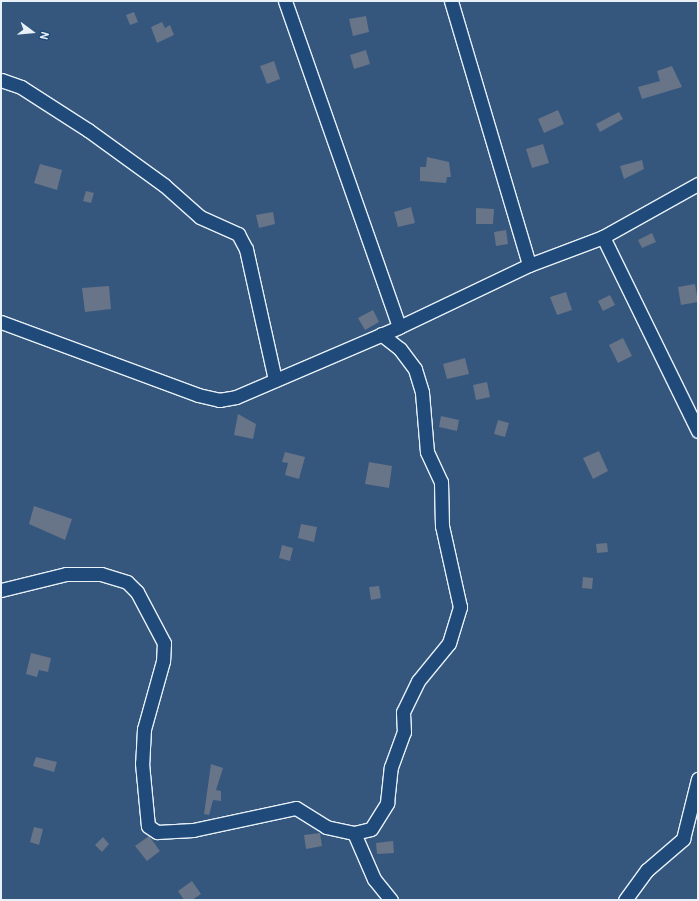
<!DOCTYPE html>
<html>
<head>
<meta charset="utf-8">
<style>
  body { margin:0 }
  #map { position:relative; width:699px; height:901px; overflow:hidden; background:#35577e; font-family:Pangolin,sans-serif }
  div>[style] { position:absolute }
  .building>* { inset:0; background:#687487 }
  .roads { filter:drop-shadow(1px 0 #e8f1f8) drop-shadow(-1px 0 #e8f1f8) drop-shadow(0 1px #e8f1f8) drop-shadow(0 -1px #e8f1f8) }
  .street>* { height:13px; margin:-6.5px; padding:0 6.5px; transform-origin:6.5px; border-radius:6.5px; background:#1f4a7a }
  span { translate:-50% -50%; white-space:nowrap; text-align:center; line-height:1.15; -webkit-text-stroke:3px #1f4a7a; paint-order:stroke }
  .frame { position:absolute; inset:0; border:2px solid #e8f1f8; pointer-events:none }
  .north { position:absolute; left:12px; top:12px; width:40px; height:40px; -webkit-text-stroke:3px #1f4a7a; paint-order:stroke; rotate:106deg; font-size:11px; font-weight:700; line-height:16px; text-align:center; color:#e8f1f8 }
  .north::after { content:''; display:block; margin:auto; width:14px; height:18px; background:#e8f1f8; clip-path:polygon(50% 0,100% 100%,50% 72%,0 100%) }
</style>
</head>
<body>
<div id="map">
  <div class="building">
    <div style="clip-path:polygon(134px 12px,138px 22px,130px 25px,126px 15px)"></div>
    <div style="clip-path:polygon(366px 16px,369px 32px,353px 36px,349px 19px)"></div>
    <div style="clip-path:polygon(162px 22px,165px 28px,170px 25px,174px 35px,157px 43px,151px 27px)"></div>
    <div style="clip-path:polygon(366px 50px,370px 64px,354px 69px,350px 55px)"></div>
    <div style="clip-path:polygon(274px 61px,280px 79px,267px 84px,260px 66px)"></div>
    <div style="clip-path:polygon(672px 66px,682px 87px,642px 99px,638px 87px,660px 81px,657px 71px)"></div>
    <div style="clip-path:polygon(558px 110px,564px 124px,544px 133px,538px 119px)"></div>
    <div style="clip-path:polygon(619px 112px,623px 119px,600px 132px,596px 124px)"></div>
    <div style="clip-path:polygon(543px 144px,549px 163px,532px 168px,526px 149px)"></div>
    <div style="clip-path:polygon(427px 157px,449px 162px,451px 177px,447px 177px,446px 183px,420px 181px,420px 167px,426px 167px)"></div>
    <div style="clip-path:polygon(642px 160px,644px 169px,624px 179px,620px 166px)"></div>
    <div style="clip-path:polygon(40px 164px,62px 170px,57px 190px,34px 183px)"></div>
    <div style="clip-path:polygon(86px 191px,94px 193px,91px 203px,83px 201px)"></div>
    <div style="clip-path:polygon(411px 207px,415px 223px,398px 227px,394px 212px)"></div>
    <div style="clip-path:polygon(476px 208px,494px 209px,493px 224px,476px 224px)"></div>
    <div style="clip-path:polygon(273px 212px,275px 224px,259px 228px,256px 215px)"></div>
    <div style="clip-path:polygon(506px 230px,508px 244px,496px 246px,494px 232px)"></div>
    <div style="clip-path:polygon(652px 233px,656px 242px,642px 248px,638px 240px)"></div>
    <div style="clip-path:polygon(695px 284px,698px 302px,681px 305px,678px 287px)"></div>
    <div style="clip-path:polygon(109px 286px,111px 309px,85px 312px,82px 288px)"></div>
    <div style="clip-path:polygon(566px 292px,572px 310px,557px 315px,550px 297px)"></div>
    <div style="clip-path:polygon(610px 295px,615px 305px,603px 311px,598px 301px)"></div>
    <div style="clip-path:polygon(373px 310px,379px 322px,365px 330px,358px 318px)"></div>
    <div style="clip-path:polygon(623px 338px,632px 356px,618px 363px,609px 345px)"></div>
    <div style="clip-path:polygon(465px 358px,469px 374px,447px 379px,443px 364px)"></div>
    <div style="clip-path:polygon(487px 382px,490px 397px,476px 400px,473px 385px)"></div>
    <div style="clip-path:polygon(238px 414px,256px 424px,253px 439px,234px 435px)"></div>
    <div style="clip-path:polygon(441px 416px,459px 420px,457px 431px,439px 427px)"></div>
    <div style="clip-path:polygon(498px 420px,509px 423px,505px 437px,494px 434px)"></div>
    <div style="clip-path:polygon(599px 451px,608px 471px,593px 479px,583px 458px)"></div>
    <div style="clip-path:polygon(285px 452px,305px 457px,299px 479px,285px 475px,288px 463px,282px 462px)"></div>
    <div style="clip-path:polygon(369px 462px,392px 466px,389px 488px,365px 484px)"></div>
    <div style="clip-path:polygon(34px 506px,72px 519px,65px 540px,29px 524px)"></div>
    <div style="clip-path:polygon(301px 524px,317px 527px,314px 542px,298px 538px)"></div>
    <div style="clip-path:polygon(607px 543px,608px 552px,597px 553px,596px 544px)"></div>
    <div style="clip-path:polygon(282px 545px,293px 548px,290px 561px,279px 558px)"></div>
    <div style="clip-path:polygon(583px 577px,593px 578px,592px 589px,582px 588px)"></div>
    <div style="clip-path:polygon(379px 586px,381px 598px,371px 600px,369px 587px)"></div>
    <div style="clip-path:polygon(31px 653px,51px 658px,48px 672px,39px 670px,37px 677px,26px 674px)"></div>
    <div style="clip-path:polygon(36px 757px,57px 762px,54px 772px,33px 766px)"></div>
    <div style="clip-path:polygon(211px 764px,223px 768px,216px 790px,221px 791px,221px 801px,213px 800px,209px 815px,204px 814px)"></div>
    <div style="clip-path:polygon(34px 827px,43px 829px,39px 845px,30px 842px)"></div>
    <div style="clip-path:polygon(320px 833px,322px 846px,306px 849px,304px 835px)"></div>
    <div style="clip-path:polygon(149px 836px,160px 851px,147px 861px,135px 846px)"></div>
    <div style="clip-path:polygon(103px 837px,109px 844px,102px 852px,95px 845px)"></div>
    <div style="clip-path:polygon(393px 841px,394px 853px,377px 854px,376px 843px)"></div>
    <div style="clip-path:polygon(192px 881px,201px 894px,192px 900px,184px 900px,178px 891px)"></div>
  </div>
  <div class="roads">
    <div class="street">
      <div style="left:285px;top:1px;width:345px;rotate:70.7deg"></div>
      <div style="left:451px;top:1px;width:275px;rotate:73.5deg"></div>
      <div style="left:1px;top:80px;width:21px;rotate:19deg"></div>
      <div style="left:21px;top:87px;width:80px;rotate:32.7deg"></div>
      <div style="left:88px;top:130px;width:94px;rotate:35.9deg"></div>
      <div style="left:164px;top:185px;width:48px;rotate:41.6deg"></div>
      <div style="left:200px;top:217px;width:42px;rotate:24.1deg"></div>
      <div style="left:238px;top:234px;width:17px;rotate:62deg"></div>
      <div style="left:246px;top:249px;width:134px;rotate:77.5deg"></div>
      <div style="left:603px;top:237px;width:216px;rotate:63.9deg"></div>
      <div style="left:1px;top:322px;width:210px;rotate:20.3deg"></div>
      <div style="left:198px;top:395px;width:22px;rotate:13deg"></div>
      <div style="left:219px;top:400px;width:17px;rotate:-10deg"></div>
      <div style="left:236px;top:397px;width:177px;rotate:-23.2deg"></div>
      <div style="left:399px;top:327px;width:144px;rotate:-25.5deg"></div>
      <div style="left:529px;top:265px;width:79px;rotate:-20.7deg"></div>
      <div style="left:603px;top:237px;width:109px;rotate:-29.2deg"></div>
      <div style="left:1px;top:590px;width:67px;rotate:-13.8deg"></div>
      <div style="left:66px;top:574px;width:35px"></div>
      <div style="left:101px;top:574px;width:27px;rotate:17deg"></div>
      <div style="left:127px;top:582px;width:14px;rotate:45deg"></div>
      <div style="left:137px;top:592px;width:58px;rotate:62.1deg"></div>
      <div style="left:164px;top:643px;width:18px;rotate:93deg"></div>
      <div style="left:163px;top:661px;width:71px;rotate:105.6deg"></div>
      <div style="left:144px;top:729px;width:34px;rotate:93deg"></div>
      <div style="left:142px;top:763px;width:63px;rotate:84.6deg"></div>
      <div style="left:148px;top:826px;width:11px;rotate:34deg"></div>
      <div style="left:157px;top:832px;width:36px;rotate:-3deg"></div>
      <div style="left:193px;top:830px;width:105px;rotate:-12.1deg"></div>
      <div style="left:296px;top:808px;width:36px;rotate:32deg"></div>
      <div style="left:326px;top:827px;width:29px;rotate:12deg"></div>
      <div style="left:354px;top:833px;width:17px;rotate:-13deg"></div>
      <div style="left:371px;top:829px;width:31px;rotate:-58deg"></div>
      <div style="left:387px;top:803px;width:36px;rotate:-84deg"></div>
      <div style="left:391px;top:767px;width:37px;rotate:-70deg"></div>
      <div style="left:404px;top:732px;width:20px;rotate:-93deg"></div>
      <div style="left:403px;top:712px;width:34px;rotate:-64deg"></div>
      <div style="left:418px;top:681px;width:49px;rotate:-50.8deg"></div>
      <div style="left:449px;top:643px;width:38px;rotate:-73deg"></div>
      <div style="left:460px;top:607px;width:83px;rotate:-102.5deg"></div>
      <div style="left:442px;top:526px;width:44px;rotate:-91.3deg"></div>
      <div style="left:441px;top:482px;width:33px;rotate:-115deg"></div>
      <div style="left:427px;top:452px;width:60px;rotate:-94.8deg"></div>
      <div style="left:422px;top:392px;width:24px;rotate:-107deg"></div>
      <div style="left:415px;top:369px;width:25px;rotate:-127deg"></div>
      <div style="left:400px;top:349px;width:24px;rotate:-142deg"></div>
      <div style="left:354px;top:833px;width:50px;rotate:66.5deg"></div>
      <div style="left:374px;top:879px;width:27px;rotate:51deg"></div>
      <div style="left:625px;top:900px;width:37px;rotate:-54deg"></div>
      <div style="left:647px;top:870px;width:48px;rotate:-40.7deg"></div>
      <div style="left:683px;top:839px;width:62px;rotate:-76deg"></div>
    </div>
  </div>
  <div class="frame"></div>
  <div class="north">N</div>
</div>
</body>
</html>
